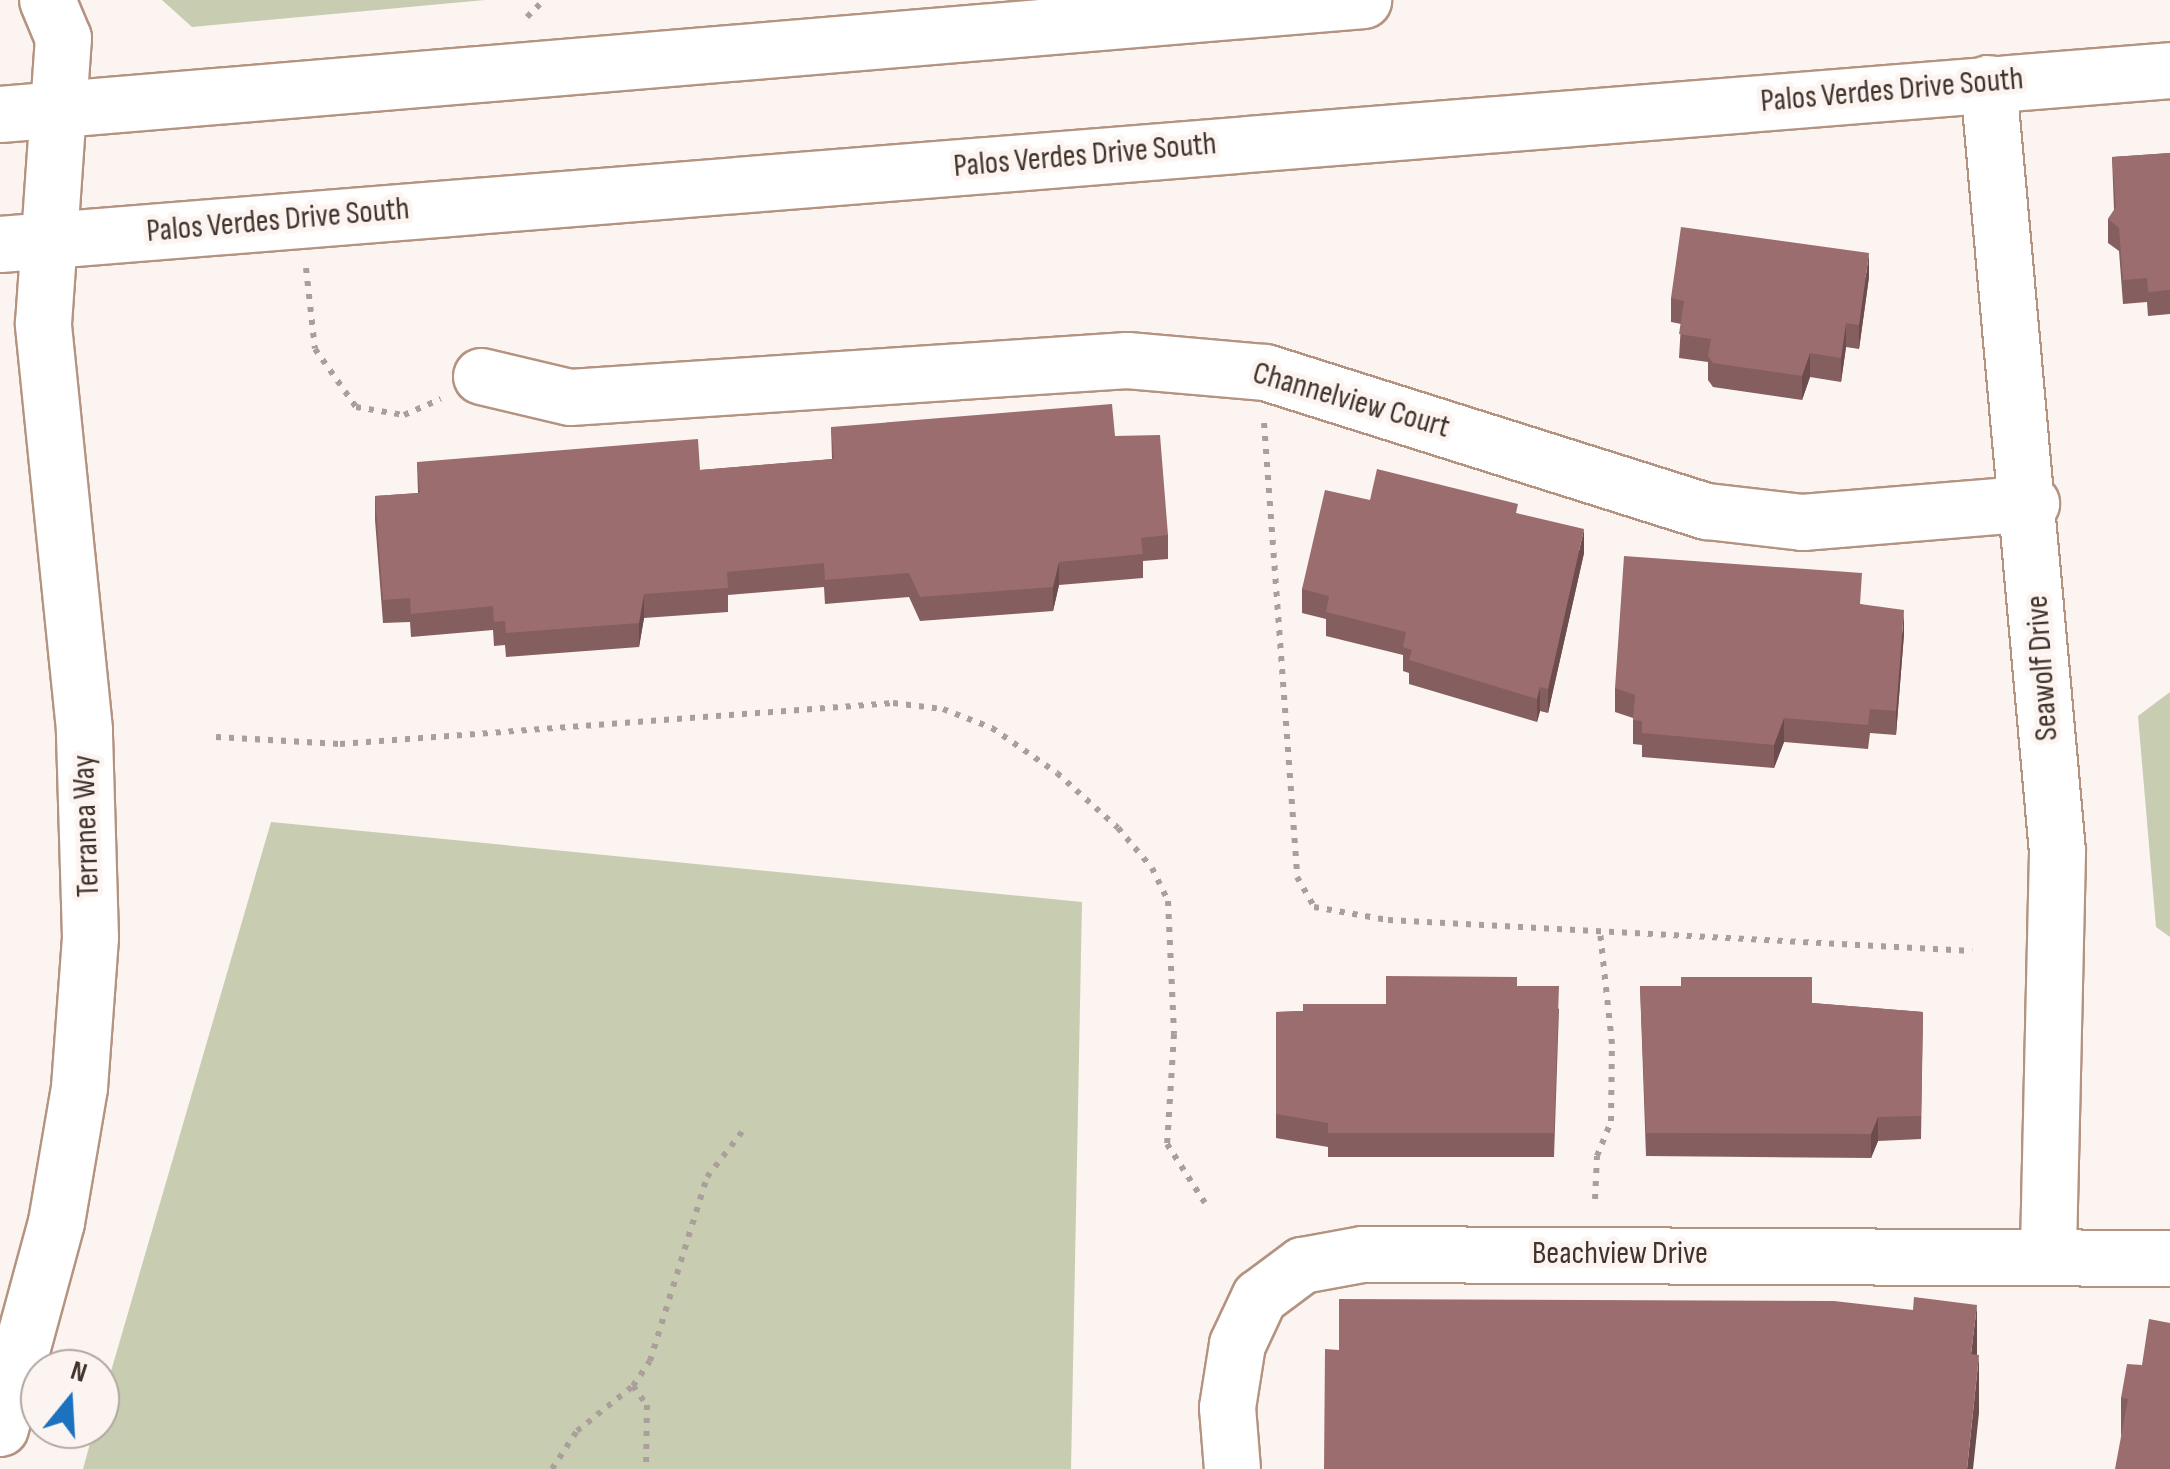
<!DOCTYPE html>
<html>
<head>
<meta charset="utf-8">
<style>
  body { margin:0 }
  #map { position:relative; width:2170px; height:1469px; overflow:hidden; background:#fcf4f0; font-family:"Sofia Sans Condensed",sans-serif }
  div>[style] { position:absolute }
  .green>* { inset:0; background:#c8ccb0 }
  .path>* { height:6px; margin-top:-3px; transform-origin:0; background:repeating-linear-gradient(90deg,#aa9f9a 0 5px,transparent 0 13px) }
  .roads { filter:drop-shadow(2px 0 #b59381) drop-shadow(-2px 0 #b59381) drop-shadow(0 2px #b59381) drop-shadow(0 -2px #b59381) }
  .minor>* { height:55px; margin:-27.5px; padding:0 27.5px; transform-origin:27.5px; border-radius:27.5px; background:#fff }
  .major>* { height:55px; margin:-27.5px; padding:0 27.5px; transform-origin:27.5px; border-radius:27.5px; background:#fff }
  .wall>* { inset:0; background:#855e5f }
  .shaded-wall>* { inset:0; background:#6c4c4d }
  .building>* { inset:0; background:#9b6d6e }
  span { translate:-50% -50%; white-space:nowrap; text-align:center; line-height:1.15; -webkit-text-stroke:10px #fcf4f0; paint-order:stroke }
  .street-label { font-size:32px; color:#41332b }
  .north { position:absolute; left:20px; top:1349px; width:100px; height:100px; box-sizing:border-box; background:#fcf4f0; border:2px solid #b1a7a1; border-radius:50%; rotate:18deg; font-size:28px; font-weight:700; line-height:40px; text-align:center; color:#41332b }
  .north::after { content:''; display:block; margin:auto; width:35px; height:45px; background:#1d72c0; clip-path:polygon(50% 0,100% 100%,50% 72%,0 100%) }
</style>
</head>
<body>
<div id="map">
  <div class="green">
    <div style="clip-path:polygon(162px 0,485px 0,192px 27px)"></div>
    <div style="clip-path:polygon(2170px 692px,2170px 937px,2156px 927px,2138px 716px)"></div>
    <div style="clip-path:polygon(271px 822px,1082px 902px,1071px 1469px,83px 1469px,94px 1429px,100px 1429px,100px 1409px)"></div>
  </div>
  <div class="path">
    <div style="left:527px;top:17px;width:24px;rotate:-45deg"></div>
    <div style="left:306px;top:268px;width:81px;rotate:83.7deg"></div>
    <div style="left:315px;top:349px;width:71px;rotate:54.7deg"></div>
    <div style="left:356px;top:407px;width:49px;rotate:9.5deg"></div>
    <div style="left:404px;top:415px;width:40px;rotate:-23.4deg"></div>
    <div style="left:1264px;top:423px;width:455px;rotate:85.8deg"></div>
    <div style="left:1297px;top:877px;width:34px;rotate:60deg"></div>
    <div style="left:1314px;top:907px;width:75px;rotate:10deg"></div>
    <div style="left:1388px;top:920px;width:585px;rotate:3.04deg"></div>
    <div style="left:216px;top:737px;width:124px;rotate:3.2deg"></div>
    <div style="left:340px;top:744px;width:555px;rotate:-4.24deg"></div>
    <div style="left:893px;top:703px;width:50px;rotate:6.8deg"></div>
    <div style="left:943px;top:709px;width:53px;rotate:21.2deg"></div>
    <div style="left:992px;top:728px;width:79px;rotate:34.7deg"></div>
    <div style="left:1057px;top:773px;width:82px;rotate:42deg"></div>
    <div style="left:1118px;top:828px;width:52px;rotate:49.6deg"></div>
    <div style="left:1152px;top:868px;width:37px;rotate:64deg"></div>
    <div style="left:1168px;top:901px;width:133px;rotate:87.4deg"></div>
    <div style="left:1174px;top:1034px;width:110px;rotate:93.6deg"></div>
    <div style="left:1167px;top:1144px;width:70px;rotate:57.2deg"></div>
    <div style="left:1595px;top:1199px;width:43px;rotate:-87.3deg"></div>
    <div style="left:1597px;top:1156px;width:38px;rotate:-68deg"></div>
    <div style="left:1611px;top:1121px;width:77px;rotate:-89.3deg"></div>
    <div style="left:1612px;top:1044px;width:113px;rotate:-96.1deg"></div>
    <div style="left:633px;top:1386px;width:24px;rotate:54deg"></div>
    <div style="left:647px;top:1405px;width:64px;rotate:90.9deg"></div>
    <div style="left:552px;top:1469px;width:45px;rotate:-56.7deg"></div>
    <div style="left:577px;top:1431px;width:72px;rotate:-38.8deg"></div>
    <div style="left:633px;top:1386px;width:30px;rotate:-56deg"></div>
    <div style="left:650px;top:1361px;width:193px;rotate:-72.8deg"></div>
    <div style="left:707px;top:1177px;width:62px;rotate:-52.2deg"></div>
  </div>
  <div class="roads">
    <div class="minor">
      <div style="left:1988px;top:83px;width:772px;rotate:84.87deg"></div>
      <div style="left:2057px;top:852px;width:403px;rotate:91.3deg"></div>
      <div style="left:481px;top:376px;width:91px;rotate:13.3deg"></div>
      <div style="left:570px;top:397px;width:558px;rotate:-3.8deg"></div>
      <div style="left:1127px;top:360px;width:139px;rotate:5deg"></div>
      <div style="left:1265px;top:372px;width:463px;rotate:17.5deg"></div>
      <div style="left:1707px;top:511px;width:96px;rotate:6.6deg"></div>
      <div style="left:1802px;top:522px;width:230px;rotate:-4.7deg"></div>
      <div style="left:0;top:1428px;width:213px;rotate:-74.8deg"></div>
      <div style="left:56px;top:1222px;width:137px;rotate:-80.3deg"></div>
      <div style="left:79px;top:1087px;width:150px;rotate:-85.8deg"></div>
      <div style="left:90px;top:937px;width:208px;rotate:-91.7deg"></div>
      <div style="left:84px;top:729px;width:408px;rotate:-95.8deg"></div>
      <div style="left:43px;top:323px;width:286px;rotate:-86deg"></div>
      <div style="left:63px;top:38px;width:41px;rotate:-112.8deg"></div>
      <div style="left:1232px;top:1469px;width:62px;rotate:-94.6deg"></div>
      <div style="left:1227px;top:1407px;width:64px;rotate:-81deg"></div>
      <div style="left:1237px;top:1344px;width:52px;rotate:-64.9deg"></div>
      <div style="left:1259px;top:1297px;width:54px;rotate:-36.7deg"></div>
      <div style="left:1302px;top:1265px;width:61px;rotate:-10.4deg"></div>
      <div style="left:1362px;top:1254px;width:808px;rotate:0.28deg"></div>
    </div>
    <div class="major">
      <div style="left:0;top:114px;width:1368px;rotate:-4.78deg"></div>
      <div style="left:0;top:244px;width:2177px;rotate:-4.58deg"></div>
    </div>
  </div>
  <div class="wall">
    <div style="clip-path:polygon(2170px 153px,2170px 314px,2148px 316px,2147px 302px,2123px 304px,2119px 251px,2108px 243px,2108px 219px,2114px 210px,2112px 157px)"></div>
    <div style="clip-path:polygon(1869px 277px,1859px 349px,1846px 347px,1841px 382px,1810px 377px,1802px 400px,1713px 387px,1708px 380px,1708px 362px,1679px 358px,1681px 324px,1671px 322px,1671px 298px)"></div>
    <div style="clip-path:polygon(831px 427px,1115px 436px,1168px 535px,1168px 559px,1143px 561px,1143px 578px,1059px 585px,1053px 611px,920px 621px,909px 597px,825px 604px,824px 587px,728px 595px,728px 612px,644px 618px,639px 647px,506px 657px,505px 645px,494px 646px,493px 630px,411px 637px,410px 622px,383px 623px,375px 520px,375px 496px,418px 493px,417px 462px,700px 470px,832px 459px)"></div>
    <div style="clip-path:polygon(1370px 500px,1518px 514px,1584px 553px,1548px 713px,1540px 711px,1537px 722px,1409px 684px,1409px 673px,1403px 671px,1403px 655px,1326px 636px,1326px 619px,1302px 613px,1302px 589px)"></div>
    <div style="clip-path:polygon(1861px 604px,1904px 634px,1896px 735px,1870px 733px,1868px 749px,1784px 742px,1774px 768px,1642px 757px,1642px 745px,1633px 744px,1633px 718px,1615px 712px,1615px 688px)"></div>
    <div style="clip-path:polygon(1517px 986px,1559px 1009px,1554px 1157px,1328px 1157px,1328px 1147px,1276px 1138px,1276px 1012px,1303px 1011px,1386px 1004px)"></div>
    <div style="clip-path:polygon(1640px 986px,1812px 1003px,1923px 1012px,1921px 1139px,1878px 1141px,1871px 1158px,1646px 1156px)"></div>
    <div style="clip-path:polygon(2142px 1365px,2121px 1437px,2121px 1398px)"></div>
  </div>
  <div class="shaded-wall">
    <div style="clip-path:polygon(1869px 253px,1869px 277px,1859px 349px,1859px 325px)"></div>
    <div style="clip-path:polygon(1846px 323px,1846px 347px,1841px 382px,1841px 358px)"></div>
    <div style="clip-path:polygon(1810px 353px,1810px 377px,1802px 400px,1802px 376px)"></div>
    <div style="clip-path:polygon(1584px 529px,1584px 553px,1548px 713px,1548px 689px)"></div>
    <div style="clip-path:polygon(1059px 562px,1059px 585px,1053px 611px,1053px 587px)"></div>
    <div style="clip-path:polygon(644px 594px,644px 618px,639px 647px,639px 623px)"></div>
    <div style="clip-path:polygon(1904px 610px,1904px 634px,1896px 735px,1896px 711px)"></div>
    <div style="clip-path:polygon(1540px 687px,1540px 711px,1537px 722px,1537px 699px)"></div>
    <div style="clip-path:polygon(1784px 718px,1784px 742px,1774px 768px,1774px 745px)"></div>
    <div style="clip-path:polygon(1878px 1117px,1878px 1141px,1871px 1158px,1871px 1134px)"></div>
    <div style="clip-path:polygon(1977px 1305px,1977px 1363px,1971px 1354px)"></div>
    <div style="clip-path:polygon(1979px 1355px,1979px 1413px,1973px 1469px,1967px 1469px)"></div>
  </div>
  <div class="building">
    <div style="clip-path:polygon(2170px 153px,2170px 290px,2148px 292px,2147px 278px,2123px 280px,2119px 228px,2108px 219px,2116px 207px,2112px 157px)"></div>
    <div style="clip-path:polygon(1681px 227px,1869px 253px,1859px 325px,1846px 323px,1841px 358px,1810px 353px,1802px 376px,1713px 363px,1708px 356px,1711px 339px,1679px 334px,1684px 301px,1671px 298px)"></div>
    <div style="clip-path:polygon(1112px 404px,1115px 436px,1160px 435px,1168px 535px,1141px 538px,1143px 554px,1059px 562px,1053px 587px,920px 597px,909px 573px,825px 580px,824px 563px,727px 572px,728px 588px,644px 594px,639px 623px,506px 633px,505px 621px,494px 622px,493px 606px,411px 614px,410px 598px,383px 600px,375px 496px,420px 493px,417px 462px,698px 439px,700px 470px,834px 459px,831px 427px)"></div>
    <div style="clip-path:polygon(1377px 469px,1518px 504px,1516px 513px,1584px 529px,1548px 689px,1540px 687px,1537px 699px,1409px 660px,1412px 650px,1403px 647px,1406px 632px,1326px 612px,1329px 596px,1302px 589px,1325px 490px,1370px 500px)"></div>
    <div style="clip-path:polygon(1624px 556px,1862px 573px,1860px 604px,1904px 610px,1896px 711px,1870px 709px,1868px 725px,1784px 718px,1774px 745px,1642px 733px,1642px 721px,1633px 720px,1635px 695px,1615px 688px)"></div>
    <div style="clip-path:polygon(1386px 976px,1517px 977px,1517px 986px,1559px 986px,1554px 1133px,1328px 1133px,1328px 1123px,1276px 1114px,1276px 1012px,1303px 1011px,1303px 1004px,1386px 1004px)"></div>
    <div style="clip-path:polygon(1681px 977px,1812px 977px,1812px 1003px,1923px 1012px,1921px 1116px,1878px 1117px,1871px 1134px,1646px 1133px,1640px 986px,1681px 986px)"></div>
    <div style="clip-path:polygon(1914px 1297px,1977px 1305px,1971px 1354px,1979px 1355px,1967px 1469px,1324px 1469px,1325px 1349px,1339px 1350px,1339px 1299px,1834px 1301px,1913px 1310px)"></div>
    <div style="clip-path:polygon(2149px 1319px,2170px 1323px,2170px 1469px,2115px 1469px,2128px 1399px,2121px 1398px,2127px 1364px,2142px 1365px)"></div>
  </div>
  <div class="street-label">
    <span style="left:1892px;top:91px;rotate:-5deg">Palos Verdes Drive South</span>
    <span style="left:1085px;top:156px;rotate:-5deg">Palos Verdes Drive South</span>
    <span style="left:278px;top:221px;rotate:-5deg">Palos Verdes Drive South</span>
    <span style="left:1351px;top:401px;rotate:16deg">Channelview Court</span>
    <span style="left:2043px;top:668px;rotate:-94deg">Seawolf Drive</span>
    <span style="left:87px;top:826px;rotate:-92deg">Terranea Way</span>
    <span style="left:1620px;top:1254px">Beachview Drive</span>
  </div>
  <div class="north">N</div>
</div>
</body>
</html>
